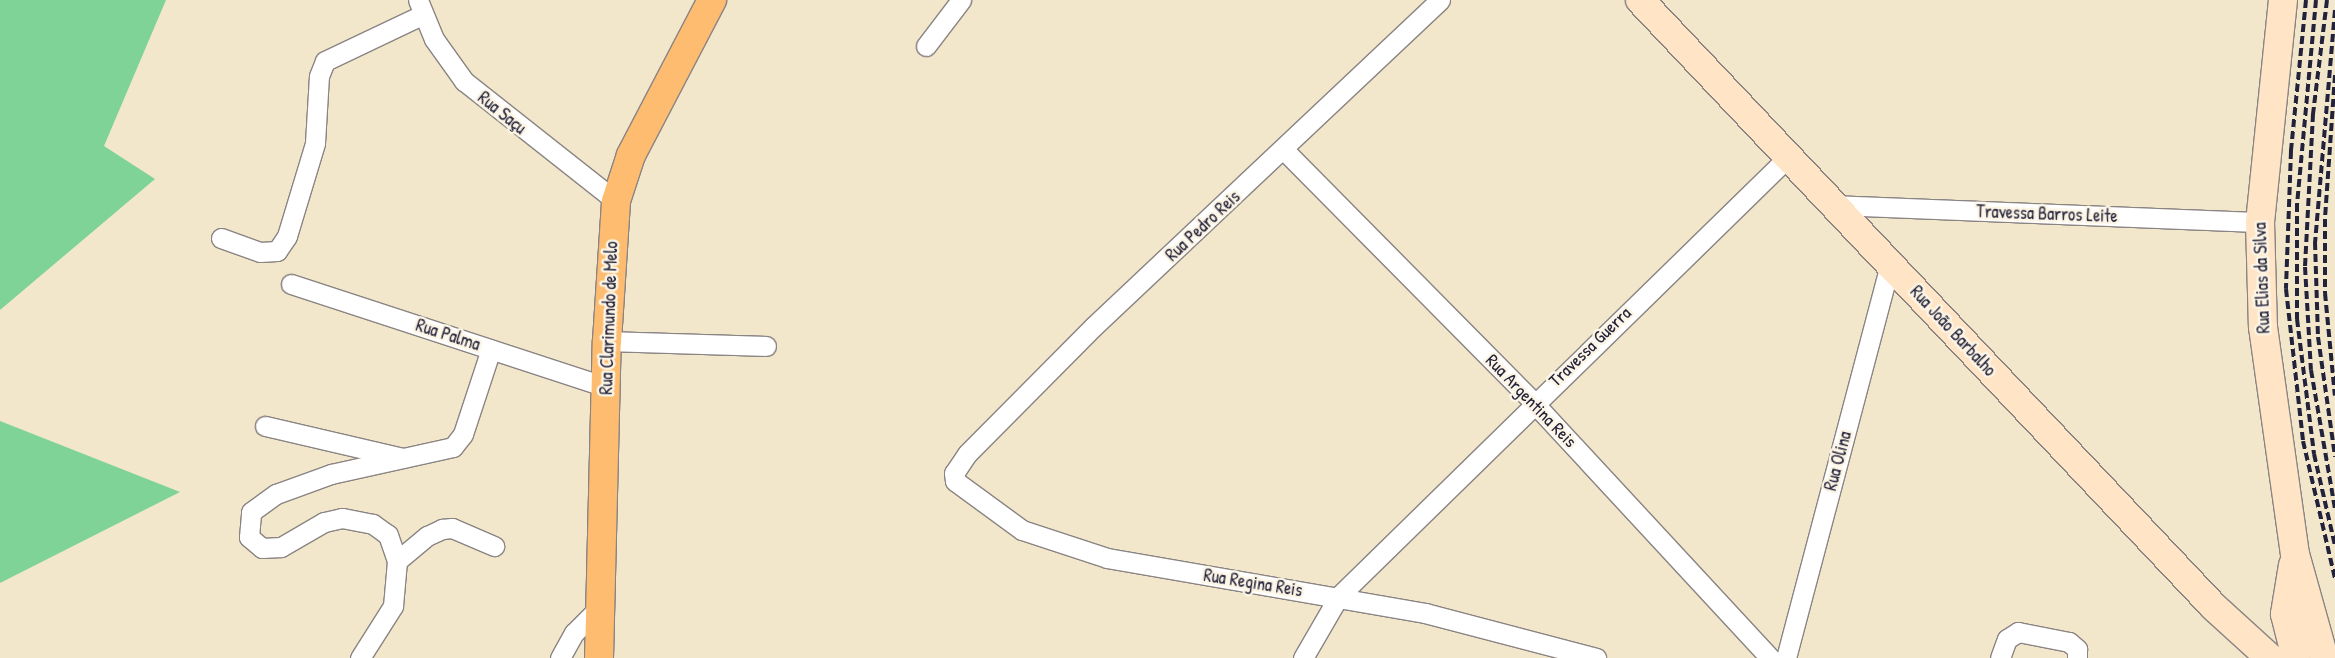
<!DOCTYPE html>
<html>
<head>
<meta charset="utf-8">
<style>
  body { margin:0 }
  #map { position:relative; width:2335px; height:658px; overflow:hidden; background:#f2e7cb; font-family:"Patrick Hand",sans-serif }
  div>[style] { position:absolute }
  .green>* { inset:0; background:#7fd397 }
  .roads { filter:drop-shadow(1px 0 #8a8483) drop-shadow(-1px 0 #8a8483) drop-shadow(0 1px #8a8483) drop-shadow(0 -1px #8a8483) }
  .street>* { height:19px; margin:-9.5px; padding:0 9.5px; transform-origin:9.5px; border-radius:9.5px; background:#fff }
  .secondary>* { height:28px; margin:-14px; padding:0 14px; transform-origin:14px; border-radius:14px; background:#ffe4c6 }
  .primary>* { height:28px; margin:-14px; padding:0 14px; transform-origin:14px; border-radius:14px; background:#febc70 }
  .rail>* { height:4px; margin-top:-2px; transform-origin:0; background:repeating-linear-gradient(90deg,#22223b 0 8px,transparent 0 12px) }
  span { translate:-50% -50%; white-space:nowrap; text-align:center; line-height:1.15; -webkit-text-stroke:5px #fcf5e5; paint-order:stroke }
  .street-label { font-size:18px; color:#22223b }
</style>
</head>
<body>
<div id="map">
  <div class="green">
    <div style="clip-path:polygon(0 0,166px 0,104px 146px,155px 179px,0 310px)"></div>
    <div style="clip-path:polygon(0 421px,180px 492px,0 583px)"></div>
  </div>
  <div class="roads">
    <div class="street">
      <div style="left:418px;top:0;width:42px;rotate:67.7deg"></div>
      <div style="left:434px;top:39px;width:52px;rotate:54.5deg"></div>
      <div style="left:464px;top:81px;width:194px;rotate:38.3deg"></div>
      <div style="left:1440px;top:0;width:475px;rotate:136.7deg"></div>
      <div style="left:1094px;top:326px;width:180px;rotate:134.8deg"></div>
      <div style="left:967px;top:454px;width:23px;rotate:124deg"></div>
      <div style="left:954px;top:473px;width:8px;rotate:83deg"></div>
      <div style="left:955px;top:481px;width:83px;rotate:36.2deg"></div>
      <div style="left:1022px;top:530px;width:89px;rotate:18.2deg"></div>
      <div style="left:1107px;top:558px;width:323px;rotate:9.8deg"></div>
      <div style="left:1425px;top:613px;width:177px;rotate:14.7deg"></div>
      <div style="left:926px;top:46px;width:58px;rotate:-52.7deg"></div>
      <div style="left:1285px;top:151px;width:353px;rotate:45.3deg"></div>
      <div style="left:1533px;top:402px;width:349px;rotate:47.2deg"></div>
      <div style="left:1834px;top:205px;width:426px;rotate:2.3deg"></div>
      <div style="left:221px;top:238px;width:41px;rotate:19.7deg"></div>
      <div style="left:260px;top:252px;width:17px;rotate:-3deg"></div>
      <div style="left:277px;top:251px;width:18px;rotate:-56deg"></div>
      <div style="left:287px;top:236px;width:97px;rotate:-73.2deg"></div>
      <div style="left:315px;top:143px;width:67px;rotate:-86.6deg"></div>
      <div style="left:319px;top:76px;width:16px;rotate:-68deg"></div>
      <div style="left:325px;top:61px;width:107px;rotate:-25.4deg"></div>
      <div style="left:291px;top:284px;width:331px;rotate:18.1deg"></div>
      <div style="left:607px;top:341px;width:159px;rotate:1.8deg"></div>
      <div style="left:265px;top:426px;width:141px;rotate:13.1deg"></div>
      <div style="left:397px;top:561px;width:39px;rotate:-40deg"></div>
      <div style="left:427px;top:536px;width:17px;rotate:-25deg"></div>
      <div style="left:442px;top:529px;width:10px;rotate:-6deg"></div>
      <div style="left:452px;top:528px;width:46px;rotate:23.2deg"></div>
      <div style="left:360px;top:658px;width:62px;rotate:-57.6deg"></div>
      <div style="left:393px;top:606px;width:45px;rotate:-84.9deg"></div>
      <div style="left:397px;top:561px;width:28px;rotate:-109deg"></div>
      <div style="left:388px;top:535px;width:19px;rotate:-144deg"></div>
      <div style="left:373px;top:524px;width:32px;rotate:-169deg"></div>
      <div style="left:342px;top:518px;width:18px;rotate:167deg"></div>
      <div style="left:324px;top:522px;width:50px;rotate:149.8deg"></div>
      <div style="left:281px;top:547px;width:19px;rotate:177deg"></div>
      <div style="left:262px;top:548px;width:17px;rotate:-140deg"></div>
      <div style="left:249px;top:537px;width:25px;rotate:-85deg"></div>
      <div style="left:251px;top:512px;width:31px;rotate:-36deg"></div>
      <div style="left:276px;top:494px;width:59px;rotate:-20deg"></div>
      <div style="left:331px;top:474px;width:125px;rotate:-12.5deg"></div>
      <div style="left:453px;top:447px;width:16px;rotate:-52deg"></div>
      <div style="left:463px;top:434px;width:89px;rotate:-71.8deg"></div>
      <div style="left:560px;top:658px;width:29px;rotate:-61deg"></div>
      <div style="left:574px;top:633px;width:37px;rotate:-45deg"></div>
      <div style="left:1303px;top:658px;width:72px;rotate:-59.9deg"></div>
      <div style="left:1339px;top:596px;width:628px;rotate:-44.35deg"></div>
      <div style="left:1786px;top:658px;width:407px;rotate:-75.2deg"></div>
      <div style="left:2000px;top:658px;width:20px;rotate:-70deg"></div>
      <div style="left:2007px;top:639px;width:13px;rotate:-32deg"></div>
      <div style="left:2018px;top:632px;width:52px;rotate:11.1deg"></div>
      <div style="left:2069px;top:642px;width:11px;rotate:41deg"></div>
      <div style="left:2077px;top:649px;width:9px;rotate:90deg"></div>
    </div>
    <div class="secondary">
      <div style="left:1640px;top:0;width:835px;rotate:46.6deg"></div>
      <div style="left:2214px;top:607px;width:76px;rotate:42.3deg"></div>
      <div style="left:2283px;top:0;width:223px;rotate:95.9deg"></div>
      <div style="left:2260px;top:222px;width:105px;rotate:88.4deg"></div>
      <div style="left:2263px;top:327px;width:229px;rotate:82deg"></div>
      <div style="left:2295px;top:554px;width:108px;rotate:74.4deg"></div>
      <div style="left:2293px;top:565px;width:50px;rotate:99.3deg"></div>
      <div style="left:2285px;top:614px;width:45px;rotate:76deg"></div>
    </div>
    <div class="primary">
      <div style="left:599px;top:658px;width:317px;rotate:-88.6deg"></div>
      <div style="left:607px;top:341px;width:140px;rotate:-86.3deg"></div>
      <div style="left:616px;top:201px;width:48px;rotate:-71.9deg"></div>
      <div style="left:631px;top:155px;width:175px;rotate:-62.4deg"></div>
    </div>
  </div>
  <div class="rail">
    <div style="left:2306px;top:0;width:152px;rotate:95.7deg"></div>
    <div style="left:2291px;top:151px;width:138px;rotate:92.1deg"></div>
    <div style="left:2286px;top:289px;width:153px;rotate:83.6deg"></div>
    <div style="left:2303px;top:441px;width:142px;rotate:76.9deg"></div>
    <div style="left:2316px;top:0;width:205px;rotate:95.3deg"></div>
    <div style="left:2297px;top:204px;width:115px;rotate:90deg"></div>
    <div style="left:2297px;top:319px;width:136px;rotate:82.8deg"></div>
    <div style="left:2314px;top:454px;width:94px;rotate:77.1deg"></div>
    <div style="left:2327px;top:0;width:115px;rotate:97deg"></div>
    <div style="left:2313px;top:114px;width:153px;rotate:93deg"></div>
    <div style="left:2305px;top:267px;width:103px;rotate:86.7deg"></div>
    <div style="left:2311px;top:370px;width:141px;rotate:80.2deg"></div>
    <div style="left:2335px;top:10px;width:233px;rotate:94.9deg"></div>
    <div style="left:2315px;top:242px;width:95px;rotate:88.2deg"></div>
    <div style="left:2318px;top:337px;width:121px;rotate:81.9deg"></div>
    <div style="left:2335px;top:75px;width:144px;rotate:94deg"></div>
    <div style="left:2325px;top:219px;width:74px;rotate:90deg"></div>
    <div style="left:2325px;top:293px;width:103px;rotate:84.5deg"></div>
  </div>
  <div class="street-label">
    <span style="left:502px;top:113px;rotate:39deg">Rua Saçu</span>
    <span style="left:2047px;top:214px;rotate:2deg">Travessa Barros Leite</span>
    <span style="left:1203px;top:226px;rotate:-43deg">Rua Pedro Reis</span>
    <span style="left:2262px;top:278px;rotate:-92deg">Rua Elias da Silva</span>
    <span style="left:609px;top:318px;rotate:-88deg">Rua Clarimundo de Melo</span>
    <span style="left:1953px;top:331px;rotate:47deg">Rua João Barbalho</span>
    <span style="left:448px;top:335px;rotate:18deg">Rua Palma</span>
    <span style="left:1590px;top:347px;rotate:-44deg">Travessa Guerra</span>
    <span style="left:1531px;top:401px;rotate:46deg">Rua Argentina Reis</span>
    <span style="left:1838px;top:461px;rotate:-75deg">Rua Olina</span>
    <span style="left:1253px;top:583px;rotate:9deg">Rua Regina Reis</span>
  </div>
</div>
</body>
</html>
